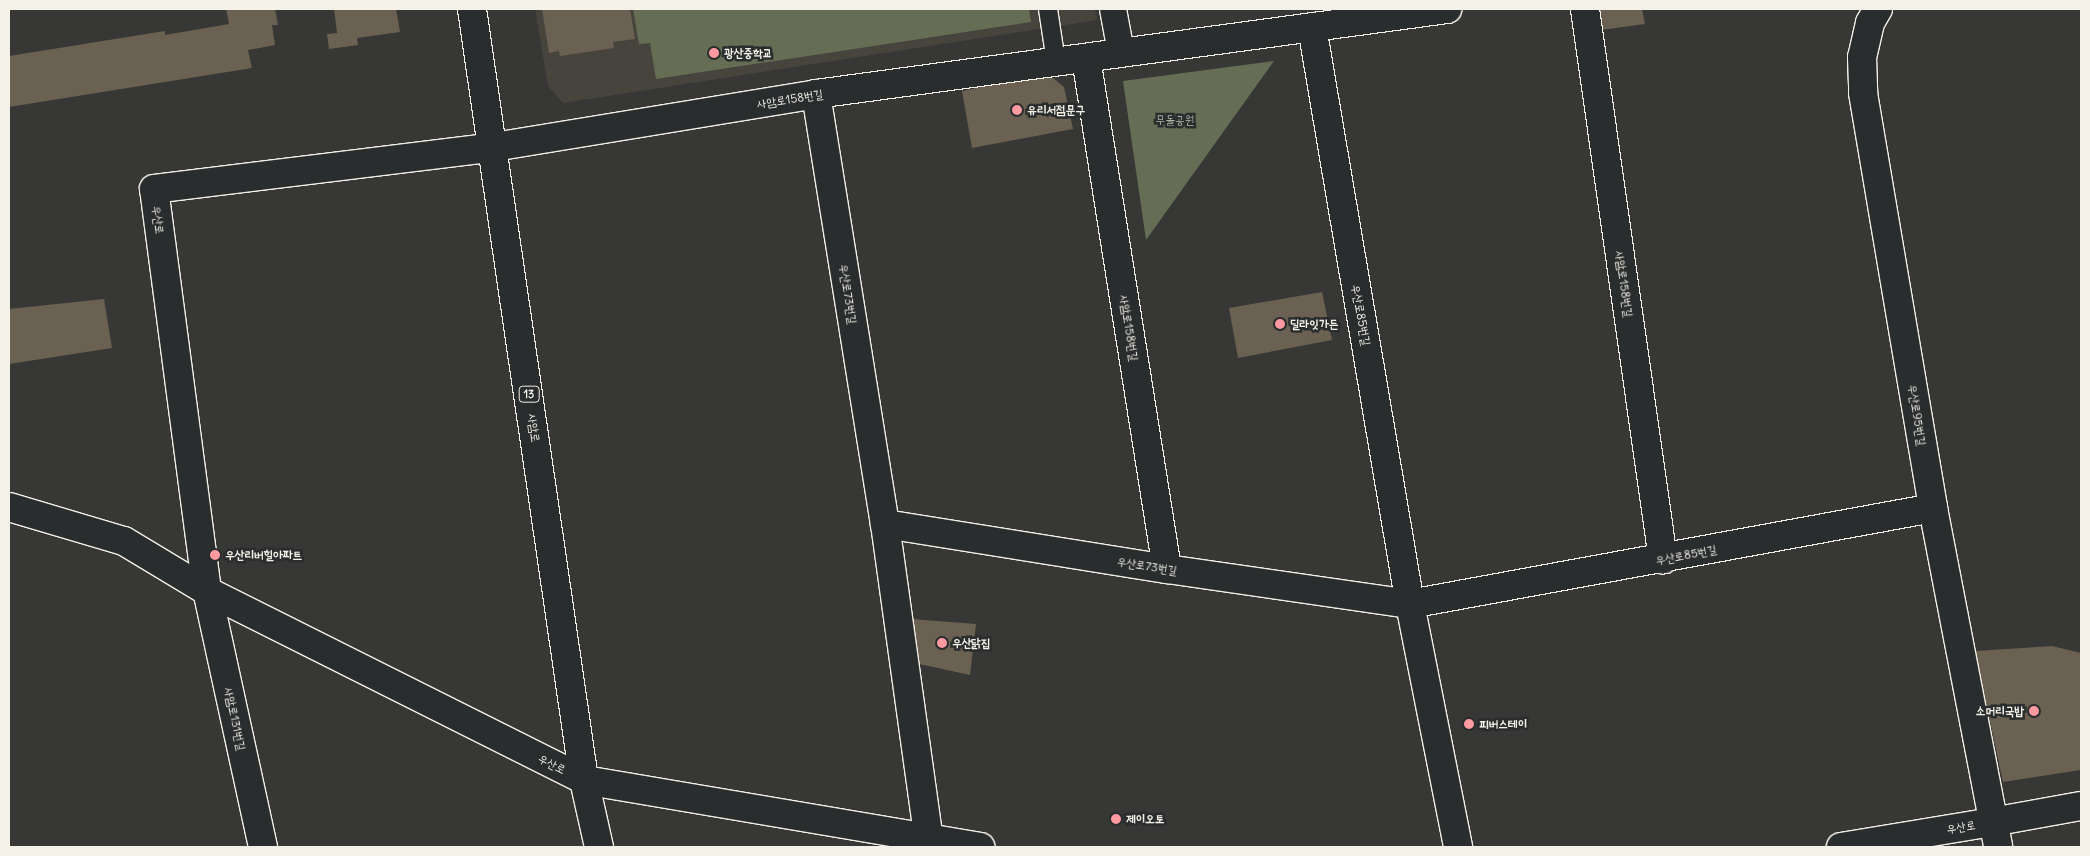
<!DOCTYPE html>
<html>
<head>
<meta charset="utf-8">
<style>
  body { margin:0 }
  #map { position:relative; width:2090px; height:856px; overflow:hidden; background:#373735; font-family:Delius,"Poor Story",sans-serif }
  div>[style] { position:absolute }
  .built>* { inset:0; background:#47443e }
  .green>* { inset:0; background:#656e54 }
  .building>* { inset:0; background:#6b6152 }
  .roads { filter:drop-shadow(1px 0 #f4f1e8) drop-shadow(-1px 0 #f4f1e8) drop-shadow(0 1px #f4f1e8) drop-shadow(0 -1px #f4f1e8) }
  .service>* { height:18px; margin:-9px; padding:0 9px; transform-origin:9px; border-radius:9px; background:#2a2d2e }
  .pedestrian>* { height:26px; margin:-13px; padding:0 13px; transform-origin:13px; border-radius:13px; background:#2a2d2e }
  .minor>* { height:28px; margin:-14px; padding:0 14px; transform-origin:14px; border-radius:14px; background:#2a2d2e }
  .tertiary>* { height:28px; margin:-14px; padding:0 14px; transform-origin:14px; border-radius:14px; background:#2a2d2e }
  .secondary>* { height:28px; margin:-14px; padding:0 14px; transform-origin:14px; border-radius:14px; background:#2a2d2e }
  .primary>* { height:28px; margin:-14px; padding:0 14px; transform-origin:14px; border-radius:14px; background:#2a2d2e }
  .dots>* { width:14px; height:14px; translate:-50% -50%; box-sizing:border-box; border:2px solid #2a2d2e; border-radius:50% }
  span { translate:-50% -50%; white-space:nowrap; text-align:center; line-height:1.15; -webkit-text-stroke:5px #2a2d2e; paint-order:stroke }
  .shield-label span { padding:1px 4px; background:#2a2d2e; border:1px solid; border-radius:4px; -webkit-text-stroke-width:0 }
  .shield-label { font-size:11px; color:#f4f1e8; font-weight:700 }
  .poi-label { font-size:12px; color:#f4f1e8; font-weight:700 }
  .left { translate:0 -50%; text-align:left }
  .right { translate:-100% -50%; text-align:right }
  .street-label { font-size:12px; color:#f4f1e8 }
  .park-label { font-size:12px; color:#b4b6a5 }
  .frame { position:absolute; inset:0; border:10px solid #f4f1e8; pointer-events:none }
</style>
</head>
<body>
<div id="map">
  <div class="built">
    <div style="clip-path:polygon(535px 9px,1095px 9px,1097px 20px,563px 103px,548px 86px)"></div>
  </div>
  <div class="green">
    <div style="clip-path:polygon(633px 9px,1029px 9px,1031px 22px,656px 79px,650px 43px,639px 44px)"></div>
    <div style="clip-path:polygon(1274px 61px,1146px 240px,1123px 81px)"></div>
  </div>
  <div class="building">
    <div style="clip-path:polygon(226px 9px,275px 9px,278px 25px,272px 25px,275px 45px,248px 50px,252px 68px,9px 107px,9px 56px,165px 31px,165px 35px,229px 24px)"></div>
    <div style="clip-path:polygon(334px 9px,396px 9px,400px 32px,357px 38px,358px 45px,329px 49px,327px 34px,337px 33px)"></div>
    <div style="clip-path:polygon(542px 9px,630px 9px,635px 39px,613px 42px,614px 48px,560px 56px,559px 51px,549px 53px)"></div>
    <div style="clip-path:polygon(1591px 9px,1642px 9px,1645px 24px,1594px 31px)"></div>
    <div style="clip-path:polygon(1047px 73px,1064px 87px,1073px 129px,972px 148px,962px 91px)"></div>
    <div style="clip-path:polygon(1322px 292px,1332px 340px,1238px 358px,1229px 308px)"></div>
    <div style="clip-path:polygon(104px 299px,112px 348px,9px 364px,9px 309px)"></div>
    <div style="clip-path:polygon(912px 619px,976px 624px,970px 675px,910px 662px)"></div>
    <div style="clip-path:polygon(2052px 646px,2081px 653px,2081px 770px,2003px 782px,1975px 651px)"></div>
  </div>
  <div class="roads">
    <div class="service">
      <div style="left:1048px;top:9px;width:54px;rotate:81.4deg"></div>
    </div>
    <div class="pedestrian">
      <div style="left:1113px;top:9px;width:44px;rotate:79.5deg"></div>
    </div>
    <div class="minor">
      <div style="left:1585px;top:9px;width:556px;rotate:81.93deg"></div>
      <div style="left:1312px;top:27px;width:585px;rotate:80.36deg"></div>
      <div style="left:1410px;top:604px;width:248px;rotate:78.8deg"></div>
      <div style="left:1086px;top:58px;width:517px;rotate:80.99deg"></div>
      <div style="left:816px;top:94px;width:436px;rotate:80.9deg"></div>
      <div style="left:885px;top:524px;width:326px;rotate:82.1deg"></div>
      <div style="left:885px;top:524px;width:286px;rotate:9.1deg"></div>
      <div style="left:1167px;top:569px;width:246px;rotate:8.2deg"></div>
      <div style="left:1410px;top:604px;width:532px;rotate:-10.4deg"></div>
      <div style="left:1992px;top:822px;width:90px;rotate:-10.2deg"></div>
      <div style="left:263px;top:847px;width:262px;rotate:-102.3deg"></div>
      <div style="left:207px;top:591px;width:405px;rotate:-97.5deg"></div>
      <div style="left:154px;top:189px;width:343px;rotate:-7deg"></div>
      <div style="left:494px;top:147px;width:326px;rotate:-9.3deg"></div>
      <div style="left:816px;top:94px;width:637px;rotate:-7.67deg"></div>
    </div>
    <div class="tertiary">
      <div style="left:1878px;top:9px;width:16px;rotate:120deg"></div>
      <div style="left:1870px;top:23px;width:35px;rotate:103deg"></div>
      <div style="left:1862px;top:57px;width:36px;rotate:88deg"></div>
      <div style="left:1863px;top:93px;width:421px;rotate:80.4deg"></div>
      <div style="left:1933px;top:508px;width:345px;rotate:79.1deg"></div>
      <div style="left:584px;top:780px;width:402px;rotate:9.6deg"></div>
      <div style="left:1841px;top:847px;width:153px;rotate:-9.4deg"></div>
    </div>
    <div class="secondary">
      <div style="left:9px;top:507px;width:120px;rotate:16.5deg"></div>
      <div style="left:124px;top:541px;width:97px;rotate:31.1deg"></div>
      <div style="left:207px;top:591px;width:422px;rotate:26.6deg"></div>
    </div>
    <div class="primary">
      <div style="left:472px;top:9px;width:779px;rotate:81.73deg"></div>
      <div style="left:584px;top:780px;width:69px;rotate:77.4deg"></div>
    </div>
  </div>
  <div class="dots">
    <div style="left:714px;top:53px;background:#ff9aa2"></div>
    <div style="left:1017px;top:110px;background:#ff9aa2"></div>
    <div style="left:1280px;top:324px;background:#ff9aa2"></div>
    <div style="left:215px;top:555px;background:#ff9aa2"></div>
    <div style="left:942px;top:643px;background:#ff9aa2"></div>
    <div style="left:2034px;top:711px;background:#ff9aa2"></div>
    <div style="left:1469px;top:724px;background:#ff9aa2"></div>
    <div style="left:1116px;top:819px;background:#ff9aa2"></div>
  </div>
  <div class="shield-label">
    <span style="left:529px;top:394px">13</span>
  </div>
  <div class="poi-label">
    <span class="left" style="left:724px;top:53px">광산중학교</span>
    <span class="left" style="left:1027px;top:110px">유리서점문구</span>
    <span class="left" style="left:1290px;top:324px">딜라잇가든</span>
    <span class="left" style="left:225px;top:555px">우산리버힐아파트</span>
    <span class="left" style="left:952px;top:643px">우산닭집</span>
    <span class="right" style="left:2024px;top:711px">소머리국밥</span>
    <span class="left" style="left:1479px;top:724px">피버스테이</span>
    <span class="left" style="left:1126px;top:819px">제이오토</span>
  </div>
  <div class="street-label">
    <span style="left:790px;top:99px;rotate:-9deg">사암로158번길</span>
    <span style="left:158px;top:220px;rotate:82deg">우산로</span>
    <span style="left:1624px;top:284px;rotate:82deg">사암로158번길</span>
    <span style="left:848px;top:294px;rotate:81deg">우산로73번길</span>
    <span style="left:1361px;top:315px;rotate:80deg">우산로85번길</span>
    <span style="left:1129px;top:328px;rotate:81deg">사암로158번길</span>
    <span style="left:1917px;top:415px;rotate:81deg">우산로95번길</span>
    <span style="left:534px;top:428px;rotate:82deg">사암로</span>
    <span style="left:1686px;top:555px;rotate:-11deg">우산로85번길</span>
    <span style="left:1147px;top:566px;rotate:9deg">우산로73번길</span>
    <span style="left:235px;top:719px;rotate:78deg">사암로131번길</span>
    <span style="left:552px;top:764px;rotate:27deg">우산로</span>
    <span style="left:1961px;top:827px;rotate:-9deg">우산로</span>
  </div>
  <div class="park-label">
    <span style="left:1175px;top:120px">무돌공원</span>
  </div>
  <div class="frame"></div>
</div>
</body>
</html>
